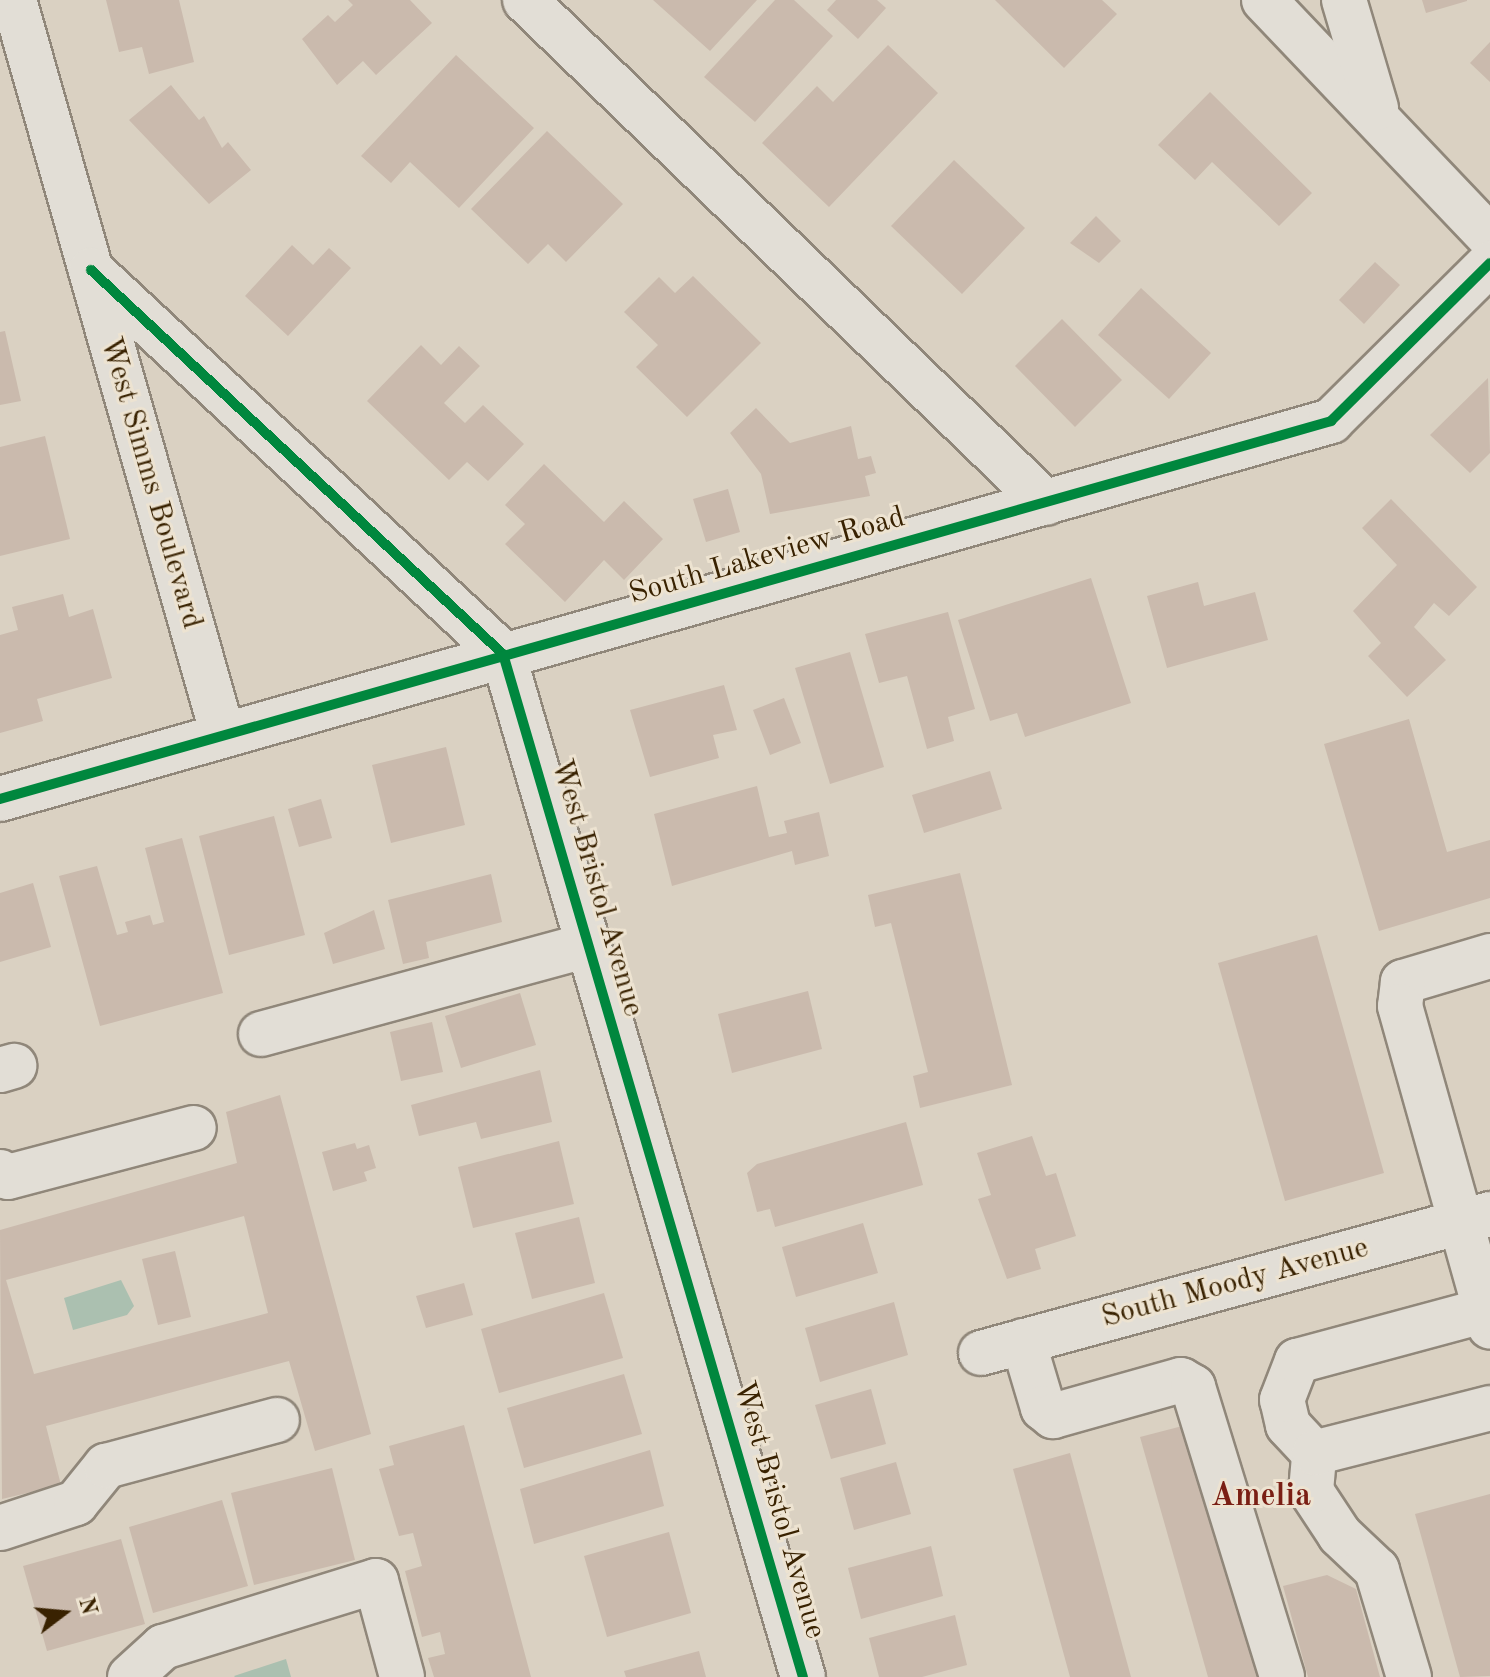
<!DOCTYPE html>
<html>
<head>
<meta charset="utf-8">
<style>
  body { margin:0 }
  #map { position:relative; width:1490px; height:1677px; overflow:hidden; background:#dad1c2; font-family:"Old Standard TT",serif }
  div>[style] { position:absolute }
  .water>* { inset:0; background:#abc0b0 }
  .building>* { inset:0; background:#cabaad }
  .roads { filter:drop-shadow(2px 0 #90877a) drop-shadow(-2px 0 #90877a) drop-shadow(0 2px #90877a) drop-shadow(0 -2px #90877a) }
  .minor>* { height:44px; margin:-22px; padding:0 22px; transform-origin:22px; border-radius:22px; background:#e2ded6 }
  .cycleway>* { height:10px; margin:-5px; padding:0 5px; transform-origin:5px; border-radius:5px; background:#00873e }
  span { translate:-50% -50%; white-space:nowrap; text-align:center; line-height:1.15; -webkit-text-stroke:6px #ede3d1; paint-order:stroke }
  .street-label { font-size:30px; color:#392201 }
  .neighbourhood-label { font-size:32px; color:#7a1f14; font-weight:700 }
  .north { position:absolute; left:24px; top:1573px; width:80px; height:80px; -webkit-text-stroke:6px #ede3d1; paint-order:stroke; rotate:74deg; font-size:22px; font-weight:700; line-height:32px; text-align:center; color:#392201 }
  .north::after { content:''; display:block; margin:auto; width:28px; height:36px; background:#392201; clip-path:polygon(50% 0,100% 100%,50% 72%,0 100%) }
</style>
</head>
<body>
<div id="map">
  <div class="water">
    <div style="clip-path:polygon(121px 1280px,134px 1306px,127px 1315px,73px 1330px,64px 1298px)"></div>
    <div style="clip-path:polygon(286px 1659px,291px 1677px,235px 1677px,234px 1676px)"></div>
  </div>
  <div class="building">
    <div style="clip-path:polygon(106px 0,179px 0,194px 62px,149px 74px,142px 47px,119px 52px)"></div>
    <div style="clip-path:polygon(348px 0,410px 0,432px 23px,376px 75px,363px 61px,337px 85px,302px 39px,328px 15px,335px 22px,353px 5px)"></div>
    <div style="clip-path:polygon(653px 0,757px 0,710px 51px)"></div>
    <div style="clip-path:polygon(775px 0,794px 0,833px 36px,755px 122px,704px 77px)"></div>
    <div style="clip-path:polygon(836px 0,877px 0,886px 8px,858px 39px,827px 10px)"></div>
    <div style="clip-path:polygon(995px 0,1102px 0,1117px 14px,1064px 68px)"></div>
    <div style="clip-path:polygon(1422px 0,1467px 0,1467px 1px,1426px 13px)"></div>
    <div style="clip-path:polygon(1490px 42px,1490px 82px,1470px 63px)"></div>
    <div style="clip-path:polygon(888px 45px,938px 93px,829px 207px,762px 143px,817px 86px,833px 102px)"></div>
    <div style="clip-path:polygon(456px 55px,534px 128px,459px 208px,410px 162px,391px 183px,361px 156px)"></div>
    <div style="clip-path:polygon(171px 85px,199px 120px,204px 116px,222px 148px,228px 142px,251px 170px,209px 204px,129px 120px)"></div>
    <div style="clip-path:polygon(1210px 92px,1312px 193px,1279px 226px,1212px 162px,1195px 180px,1158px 145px)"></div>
    <div style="clip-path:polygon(547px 131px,623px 204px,566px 262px,548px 244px,528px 264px,471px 209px)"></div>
    <div style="clip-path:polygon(954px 160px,1025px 228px,962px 294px,891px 226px)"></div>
    <div style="clip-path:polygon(1096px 216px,1121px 241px,1099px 263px,1070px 243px)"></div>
    <div style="clip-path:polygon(292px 245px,313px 265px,329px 248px,351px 268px,288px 336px,245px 296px)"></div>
    <div style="clip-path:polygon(1375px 262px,1400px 285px,1364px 324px,1339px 300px)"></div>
    <div style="clip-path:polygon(693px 276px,761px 343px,687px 417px,636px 367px,658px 345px,624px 312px,659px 277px,675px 293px)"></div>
    <div style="clip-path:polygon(1141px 288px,1211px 353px,1169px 399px,1098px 335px)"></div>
    <div style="clip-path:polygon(1062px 319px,1122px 380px,1075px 427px,1015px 366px)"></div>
    <div style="clip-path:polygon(5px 331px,21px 401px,0 405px,0 332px)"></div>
    <div style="clip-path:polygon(421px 345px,441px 365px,459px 346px,480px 366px,444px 403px,465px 423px,483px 405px,524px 444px,488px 481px,467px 462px,449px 480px,367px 401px)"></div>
    <div style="clip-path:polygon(1488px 378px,1490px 453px,1470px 473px,1430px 435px)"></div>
    <div style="clip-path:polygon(756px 408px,790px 443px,851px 426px,858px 459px,871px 456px,876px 473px,865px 476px,870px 496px,770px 514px,761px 474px,730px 433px)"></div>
    <div style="clip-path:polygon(45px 436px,70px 539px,0 556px,0 447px)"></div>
    <div style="clip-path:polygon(544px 464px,604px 522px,624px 501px,663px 539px,624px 580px,604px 560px,565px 602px,505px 544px,525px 524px,505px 505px)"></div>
    <div style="clip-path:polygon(728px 489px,740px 532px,706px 542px,693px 499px)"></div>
    <div style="clip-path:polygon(1391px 499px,1477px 587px,1449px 616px,1434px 603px,1414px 627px,1446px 660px,1407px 697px,1368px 656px,1381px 643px,1353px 611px,1397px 565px,1362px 528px)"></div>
    <div style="clip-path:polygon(1091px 578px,1131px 703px,1025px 737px,1017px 713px,990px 721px,958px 620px)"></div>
    <div style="clip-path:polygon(1198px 582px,1204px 606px,1255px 592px,1268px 640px,1167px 668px,1147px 596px)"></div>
    <div style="clip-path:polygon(63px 594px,69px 617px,93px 609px,112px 678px,37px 699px,43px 721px,0 733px,0 635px,18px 630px,12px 607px)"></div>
    <div style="clip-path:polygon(948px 612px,975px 709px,948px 717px,954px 741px,927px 749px,907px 676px,879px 683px,865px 634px)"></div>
    <div style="clip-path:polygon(850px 652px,884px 767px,830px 784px,795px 668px)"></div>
    <div style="clip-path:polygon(724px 685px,737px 730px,713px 735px,719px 758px,650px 777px,630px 710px)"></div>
    <div style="clip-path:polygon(784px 698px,801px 743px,770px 755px,753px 710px)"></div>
    <div style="clip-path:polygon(1409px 719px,1447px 852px,1490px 840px,1490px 898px,1379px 931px,1324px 744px)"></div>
    <div style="clip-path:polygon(446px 747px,465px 825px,391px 843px,372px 765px)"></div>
    <div style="clip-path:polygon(990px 771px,1002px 809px,924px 833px,912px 795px)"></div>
    <div style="clip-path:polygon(757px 786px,769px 837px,787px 833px,784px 821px,819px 812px,829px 856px,795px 865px,792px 851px,672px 886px,654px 814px)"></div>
    <div style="clip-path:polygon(321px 799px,332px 838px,299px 847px,288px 809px)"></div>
    <div style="clip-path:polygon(274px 816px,305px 935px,229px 955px,199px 836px)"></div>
    <div style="clip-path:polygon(182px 838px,223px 993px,100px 1026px,59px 876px,97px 866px,117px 935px,128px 932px,125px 922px,150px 915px,153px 925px,164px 922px,145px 848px)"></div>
    <div style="clip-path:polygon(960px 873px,1012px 1085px,920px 1108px,913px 1076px,928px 1072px,891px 923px,875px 927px,868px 895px)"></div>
    <div style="clip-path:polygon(491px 874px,502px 922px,426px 942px,429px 958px,403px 964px,388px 900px)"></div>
    <div style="clip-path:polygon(33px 883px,51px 947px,0 962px,0 893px)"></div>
    <div style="clip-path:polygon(374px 910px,385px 949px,333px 964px,324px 933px)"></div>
    <div style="clip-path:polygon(1317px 935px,1384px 1173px,1285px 1201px,1218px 963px)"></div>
    <div style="clip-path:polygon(808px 991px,822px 1049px,732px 1073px,718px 1014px)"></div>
    <div style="clip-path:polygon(520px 993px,536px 1045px,461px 1068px,445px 1016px)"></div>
    <div style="clip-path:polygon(432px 1022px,443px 1072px,401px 1081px,390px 1032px)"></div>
    <div style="clip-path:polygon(540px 1070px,552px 1122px,481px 1139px,476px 1122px,419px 1136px,411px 1105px)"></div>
    <div style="clip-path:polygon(evenodd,280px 1095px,371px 1434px,315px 1451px,289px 1361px,46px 1426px,61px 1485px,2px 1499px,0 1230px,237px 1163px,226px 1112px,280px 1095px,244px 1216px,268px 1313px,34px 1374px,6px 1280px,244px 1216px)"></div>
    <div style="clip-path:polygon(906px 1122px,923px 1185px,775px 1227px,770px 1209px,757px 1212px,747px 1173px,757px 1164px)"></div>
    <div style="clip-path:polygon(1032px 1136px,1046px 1176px,1056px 1173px,1076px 1236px,1035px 1249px,1041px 1269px,1007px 1279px,978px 1199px,991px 1195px,977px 1153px)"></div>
    <div style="clip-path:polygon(559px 1141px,574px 1204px,473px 1228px,458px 1167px)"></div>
    <div style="clip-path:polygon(355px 1143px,357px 1149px,369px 1145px,376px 1168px,364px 1172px,367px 1181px,333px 1191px,322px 1152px)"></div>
    <div style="clip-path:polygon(579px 1217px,595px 1283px,532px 1299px,515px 1233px)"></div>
    <div style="clip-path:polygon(863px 1223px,878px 1273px,796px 1297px,782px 1247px)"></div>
    <div style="clip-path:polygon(175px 1251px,191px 1317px,158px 1325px,142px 1259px)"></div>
    <div style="clip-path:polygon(464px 1283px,473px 1315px,426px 1328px,416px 1296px)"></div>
    <div style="clip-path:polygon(604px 1293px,623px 1358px,499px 1393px,481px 1329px)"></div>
    <div style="clip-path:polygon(894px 1302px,908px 1355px,820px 1382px,805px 1328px)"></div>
    <div style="clip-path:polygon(624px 1374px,642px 1434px,524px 1468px,507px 1408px)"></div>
    <div style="clip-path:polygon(871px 1389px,886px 1444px,831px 1459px,815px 1405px)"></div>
    <div style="clip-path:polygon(1194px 1423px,1266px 1677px,1208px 1677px,1140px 1437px)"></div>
    <div style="clip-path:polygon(464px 1425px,491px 1527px,531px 1677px,434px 1677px,428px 1658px,445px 1654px,440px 1632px,422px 1637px,405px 1571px,422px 1566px,413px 1533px,399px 1536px,379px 1469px,394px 1465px,389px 1446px)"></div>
    <div style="clip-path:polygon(650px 1450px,664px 1506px,534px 1544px,520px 1489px)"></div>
    <div style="clip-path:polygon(1070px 1453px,1131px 1677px,1070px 1677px,1013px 1469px)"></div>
    <div style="clip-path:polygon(896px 1462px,911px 1514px,854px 1530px,840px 1478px)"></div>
    <div style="clip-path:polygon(332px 1468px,355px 1560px,254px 1585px,231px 1493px)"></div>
    <div style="clip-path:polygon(1490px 1494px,1490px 1676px,1460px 1677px,1415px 1514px)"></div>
    <div style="clip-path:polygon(222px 1500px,248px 1586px,153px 1613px,129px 1527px)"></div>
    <div style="clip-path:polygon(669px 1532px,691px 1613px,607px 1637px,584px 1556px)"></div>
    <div style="clip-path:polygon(121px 1539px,145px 1624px,47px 1651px,23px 1566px)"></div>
    <div style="clip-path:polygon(931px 1546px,943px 1596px,861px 1619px,848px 1568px)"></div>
    <div style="clip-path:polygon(1327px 1575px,1356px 1589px,1380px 1677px,1308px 1677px,1283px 1586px)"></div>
    <div style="clip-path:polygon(955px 1615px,967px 1665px,922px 1677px,879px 1677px,869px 1638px)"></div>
    <div style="clip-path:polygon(699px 1651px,706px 1677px,626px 1677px,624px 1671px)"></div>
  </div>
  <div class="roads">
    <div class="minor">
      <div style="left:14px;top:0;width:764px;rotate:74.13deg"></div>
      <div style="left:525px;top:0;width:724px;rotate:43.99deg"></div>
      <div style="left:1264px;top:0;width:327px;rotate:46.4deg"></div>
      <div style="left:1344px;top:0;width:113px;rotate:73.5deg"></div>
      <div style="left:91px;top:270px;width:563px;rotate:42.99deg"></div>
      <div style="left:503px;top:654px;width:1066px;rotate:73.66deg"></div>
      <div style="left:0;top:799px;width:1384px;rotate:-15.85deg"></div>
      <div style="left:1331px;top:421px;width:224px;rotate:-44.8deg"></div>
      <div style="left:1490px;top:956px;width:91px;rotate:163.4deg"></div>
      <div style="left:1403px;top:982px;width:24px;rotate:97deg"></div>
      <div style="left:1400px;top:1006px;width:333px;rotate:74.3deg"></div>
      <div style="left:261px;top:1034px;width:339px;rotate:-15.2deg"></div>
      <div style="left:0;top:1070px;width:15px;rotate:-16deg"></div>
      <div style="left:0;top:1172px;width:9px;rotate:32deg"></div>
      <div style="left:8px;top:1177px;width:192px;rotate:-14.8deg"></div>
      <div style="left:1023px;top:1341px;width:70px;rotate:73.4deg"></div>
      <div style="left:1043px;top:1408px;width:13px;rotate:39deg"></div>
      <div style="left:1053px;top:1416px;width:133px;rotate:-15.7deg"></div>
      <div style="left:1181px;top:1380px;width:14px;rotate:30deg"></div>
      <div style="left:1193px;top:1387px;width:303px;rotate:72.9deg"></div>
      <div style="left:981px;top:1353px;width:528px;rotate:-15.27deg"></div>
      <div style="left:1314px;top:1453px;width:38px;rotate:-133deg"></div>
      <div style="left:1288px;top:1425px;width:26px;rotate:-103deg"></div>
      <div style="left:1282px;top:1400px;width:42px;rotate:-69deg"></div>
      <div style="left:1297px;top:1361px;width:196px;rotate:-15.1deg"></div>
      <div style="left:0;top:1528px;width:80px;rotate:-18.2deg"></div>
      <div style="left:76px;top:1503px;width:48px;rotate:-51deg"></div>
      <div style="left:106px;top:1466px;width:177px;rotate:-15.1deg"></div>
      <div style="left:130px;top:1677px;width:45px;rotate:-42.3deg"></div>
      <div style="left:163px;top:1647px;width:223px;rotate:-17.2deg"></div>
      <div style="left:376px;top:1581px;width:99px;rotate:74.8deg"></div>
      <div style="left:1409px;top:1677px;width:112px;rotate:-106.7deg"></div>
      <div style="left:1377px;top:1570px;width:51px;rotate:-136.6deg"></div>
      <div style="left:1340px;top:1535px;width:53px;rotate:-123.4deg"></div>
      <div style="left:1311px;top:1491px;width:38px;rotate:-85deg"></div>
      <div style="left:1314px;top:1453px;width:182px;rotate:-14.3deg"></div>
    </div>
  </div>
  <div class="cycleway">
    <div style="left:91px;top:270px;width:563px;rotate:42.99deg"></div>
    <div style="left:503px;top:654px;width:1066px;rotate:73.66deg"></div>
    <div style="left:0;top:799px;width:1384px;rotate:-15.85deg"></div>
    <div style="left:1331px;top:421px;width:224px;rotate:-44.8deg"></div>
  </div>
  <div class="street-label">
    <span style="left:151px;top:483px;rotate:74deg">West Simms Boulevard</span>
    <span style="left:767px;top:556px;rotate:-16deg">South Lakeview Road</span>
    <span style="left:597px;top:888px;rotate:74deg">West Bristol Avenue</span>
    <span style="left:1235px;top:1283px;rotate:-15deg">South Moody Avenue</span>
    <span style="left:779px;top:1510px;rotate:74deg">West Bristol Avenue</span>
  </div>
  <div class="neighbourhood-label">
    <span style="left:1261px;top:1497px">Amelia</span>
  </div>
  <div class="north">N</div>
</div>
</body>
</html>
